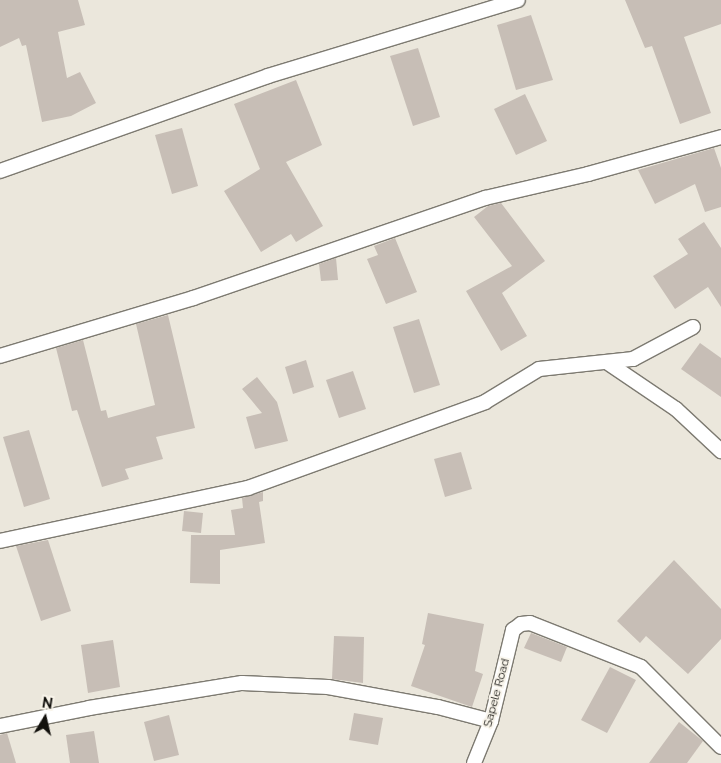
<!DOCTYPE html>
<html>
<head>
<meta charset="utf-8">
<style>
  body { margin:0 }
  #map { position:relative; width:721px; height:763px; overflow:hidden; background:#ebe7dc; font-family:Raleway,sans-serif }
  div>[style] { position:absolute }
  .building>* { inset:0; background:#c7beb6 }
  .roads { filter:drop-shadow(1px 0 #7d7a71) drop-shadow(-1px 0 #7d7a71) drop-shadow(0 1px #7d7a71) drop-shadow(0 -1px #7d7a71) }
  .minor>* { height:14px; margin:-7px; padding:0 7px; transform-origin:7px; border-radius:7px; background:#fff }
  span { translate:-50% -50%; white-space:nowrap; text-align:center; line-height:1.15; -webkit-text-stroke:4px #f8f4ea; paint-order:stroke }
  .street-label { font-size:12px; color:#12110d }
  .north { position:absolute; left:20px; top:693px; width:50px; height:50px; -webkit-text-stroke:4px #f8f4ea; paint-order:stroke; rotate:9deg; font-size:14px; font-weight:700; line-height:20px; text-align:center; color:#12110d }
  .north::after { content:''; display:block; margin:auto; width:18px; height:22px; background:#12110d; clip-path:polygon(50% 0,100% 100%,50% 72%,0 100%) }
</style>
</head>
<body>
<div id="map">
  <div class="building">
    <div style="clip-path:polygon(0 0,78px 0,85px 25px,58px 32px,67px 78px,80px 72px,96px 103px,71px 116px,42px 122px,26px 45px,22px 46px,19px 38px,0 47px)"></div>
    <div style="clip-path:polygon(625px 0,721px 0,721px 24px,684px 37px,711px 113px,680px 124px,652px 46px,645px 48px)"></div>
    <div style="clip-path:polygon(531px 15px,553px 80px,516px 90px,497px 25px)"></div>
    <div style="clip-path:polygon(418px 48px,440px 117px,413px 126px,390px 56px)"></div>
    <div style="clip-path:polygon(296px 80px,322px 145px,286px 162px,323px 226px,296px 242px,291px 234px,261px 252px,224px 191px,260px 169px,234px 104px)"></div>
    <div style="clip-path:polygon(525px 94px,547px 141px,516px 155px,494px 109px)"></div>
    <div style="clip-path:polygon(182px 128px,198px 186px,172px 194px,155px 135px)"></div>
    <div style="clip-path:polygon(714px 148px,721px 168px,721px 207px,705px 212px,695px 184px,655px 204px,638px 170px)"></div>
    <div style="clip-path:polygon(501px 203px,545px 261px,502px 293px,527px 336px,501px 351px,466px 291px,512px 266px,474px 217px,488px 206px)"></div>
    <div style="clip-path:polygon(704px 222px,721px 248px,721px 307px,708px 287px,675px 309px,653px 276px,688px 254px,678px 239px)"></div>
    <div style="clip-path:polygon(395px 238px,417px 292px,386px 304px,367px 259px,378px 255px,374px 246px)"></div>
    <div style="clip-path:polygon(336px 258px,338px 280px,321px 281px,319px 264px)"></div>
    <div style="clip-path:polygon(168px 315px,195px 428px,156px 437px,163px 459px,125px 469px,129px 479px,102px 487px,77px 410px,72px 411px,56px 348px,83px 340px,101px 411px,106px 410px,108px 418px,155px 405px,136px 324px)"></div>
    <div style="clip-path:polygon(419px 319px,440px 385px,414px 393px,393px 327px)"></div>
    <div style="clip-path:polygon(700px 343px,721px 358px,721px 397px,681px 369px)"></div>
    <div style="clip-path:polygon(306px 360px,314px 387px,293px 394px,285px 367px)"></div>
    <div style="clip-path:polygon(353px 371px,366px 409px,339px 418px,326px 380px)"></div>
    <div style="clip-path:polygon(257px 377px,277px 402px,288px 441px,255px 449px,246px 417px,262px 413px,242px 389px)"></div>
    <div style="clip-path:polygon(29px 430px,50px 499px,24px 507px,3px 437px)"></div>
    <div style="clip-path:polygon(461px 452px,472px 489px,445px 497px,434px 459px)"></div>
    <div style="clip-path:polygon(263px 492px,263px 501px,259px 502px,265px 543px,220px 550px,220px 584px,190px 583px,191px 535px,235px 535px,231px 510px,243px 508px,242px 498px)"></div>
    <div style="clip-path:polygon(184px 511px,203px 513px,201px 533px,182px 531px)"></div>
    <div style="clip-path:polygon(48px 540px,71px 611px,41px 621px,16px 546px)"></div>
    <div style="clip-path:polygon(674px 560px,721px 609px,721px 639px,688px 674px,646px 636px,640px 643px,617px 621px)"></div>
    <div style="clip-path:polygon(428px 613px,484px 624px,475px 671px,483px 674px,472px 707px,411px 686px,425px 645px,422px 644px)"></div>
    <div style="clip-path:polygon(531px 633px,567px 647px,561px 662px,524px 648px)"></div>
    <div style="clip-path:polygon(334px 636px,364px 637px,363px 683px,332px 679px)"></div>
    <div style="clip-path:polygon(113px 640px,120px 687px,88px 693px,81px 645px)"></div>
    <div style="clip-path:polygon(610px 667px,636px 680px,607px 733px,581px 720px)"></div>
    <div style="clip-path:polygon(354px 713px,383px 718px,378px 745px,349px 740px)"></div>
    <div style="clip-path:polygon(169px 715px,179px 755px,154px 761px,144px 722px)"></div>
    <div style="clip-path:polygon(679px 722px,703px 741px,687px 763px,649px 763px)"></div>
    <div style="clip-path:polygon(94px 731px,99px 763px,70px 763px,66px 735px)"></div>
    <div style="clip-path:polygon(7px 733px,16px 763px,0 763px,0 735px)"></div>
  </div>
  <div class="roads">
    <div class="minor">
      <div style="left:0;top:171px;width:284px;rotate:-19.5deg"></div>
      <div style="left:268px;top:76px;width:261px;rotate:-16.9deg"></div>
      <div style="left:0;top:356px;width:202px;rotate:-16.7deg"></div>
      <div style="left:193px;top:298px;width:309px;rotate:-18.9deg"></div>
      <div style="left:485px;top:198px;width:106px;rotate:-13.1deg"></div>
      <div style="left:588px;top:174px;width:138px;rotate:-15.5deg"></div>
      <div style="left:608px;top:363px;width:82px;rotate:34.1deg"></div>
      <div style="left:676px;top:409px;width:62px;rotate:43deg"></div>
      <div style="left:0;top:541px;width:254px;rotate:-12.1deg"></div>
      <div style="left:248px;top:488px;width:252px;rotate:-19.9deg"></div>
      <div style="left:485px;top:402px;width:63px;rotate:-31.4deg"></div>
      <div style="left:539px;top:369px;width:95px;rotate:-6.1deg"></div>
      <div style="left:633px;top:359px;width:68px;rotate:-28.1deg"></div>
      <div style="left:0;top:726px;width:91px;rotate:-11.4deg"></div>
      <div style="left:89px;top:708px;width:155px;rotate:-9.3deg"></div>
      <div style="left:242px;top:683px;width:86px;rotate:2.7deg"></div>
      <div style="left:328px;top:687px;width:112px;rotate:10.3deg"></div>
      <div style="left:438px;top:707px;width:55px;rotate:14.8deg"></div>
      <div style="left:474px;top:763px;width:45px;rotate:-68deg"></div>
      <div style="left:491px;top:721px;width:94px;rotate:-76.4deg"></div>
      <div style="left:513px;top:630px;width:10px;rotate:-37deg"></div>
      <div style="left:521px;top:624px;width:9px;rotate:-6deg"></div>
      <div style="left:530px;top:623px;width:119px;rotate:21.6deg"></div>
      <div style="left:641px;top:667px;width:113px;rotate:45deg"></div>
    </div>
  </div>
  <div class="street-label">
    <span style="left:497px;top:693px;rotate:-75deg">Sapele Road</span>
  </div>
  <div class="north">N</div>
</div>
</body>
</html>
